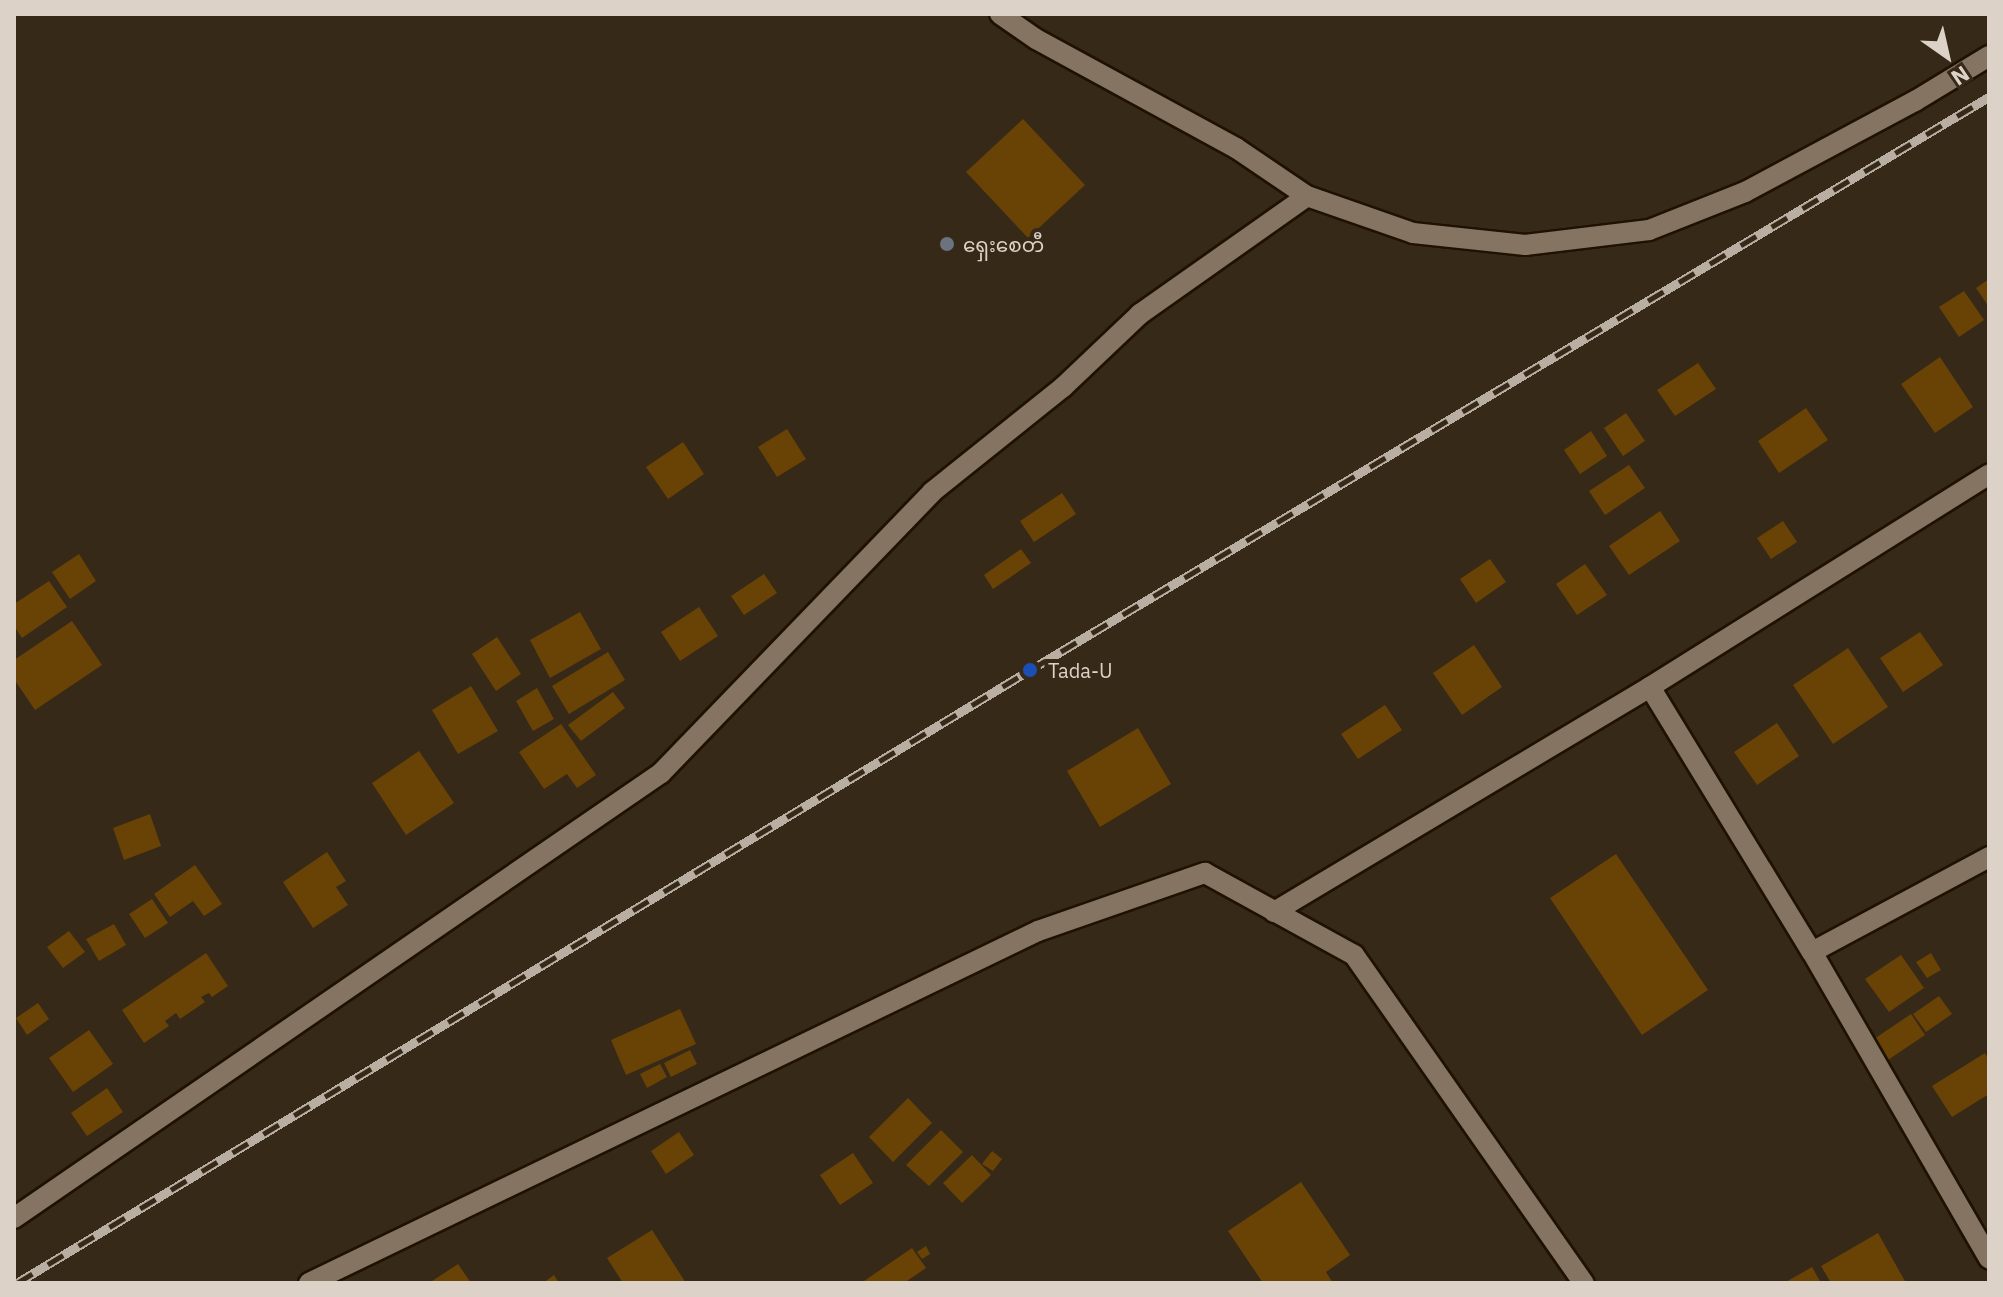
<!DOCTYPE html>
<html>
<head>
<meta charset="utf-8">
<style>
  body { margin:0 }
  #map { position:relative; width:2003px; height:1297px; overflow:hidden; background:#372918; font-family:"IBM Plex Sans","Noto Sans Myanmar",sans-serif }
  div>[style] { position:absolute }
  .building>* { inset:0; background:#694205 }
  .roads { filter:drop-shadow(2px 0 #1e1203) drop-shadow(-2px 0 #1e1203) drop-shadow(0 2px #1e1203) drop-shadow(0 -2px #1e1203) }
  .street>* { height:20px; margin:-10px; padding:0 10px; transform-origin:10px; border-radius:10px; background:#857461 }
  .rail>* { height:9px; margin-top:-4.5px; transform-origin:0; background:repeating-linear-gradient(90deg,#372918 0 18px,#b9aea2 0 36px); box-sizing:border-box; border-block:2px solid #b9aea2 }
  .dots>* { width:22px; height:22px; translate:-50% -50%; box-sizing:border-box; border:4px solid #372918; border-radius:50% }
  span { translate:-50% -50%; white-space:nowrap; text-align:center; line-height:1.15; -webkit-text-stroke:8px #372918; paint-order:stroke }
  .poi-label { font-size:20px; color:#dcd2c8 }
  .left { translate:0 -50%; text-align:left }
  .frame { position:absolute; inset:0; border:16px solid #dcd2c8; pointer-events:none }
  .north { position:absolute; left:1907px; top:16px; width:80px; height:80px; -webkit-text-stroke:6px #372918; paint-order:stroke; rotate:146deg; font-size:22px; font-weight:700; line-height:32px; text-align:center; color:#dcd2c8 }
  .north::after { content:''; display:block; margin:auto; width:28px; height:36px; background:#dcd2c8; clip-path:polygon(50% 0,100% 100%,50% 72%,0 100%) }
</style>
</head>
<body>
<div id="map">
  <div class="building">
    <div style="clip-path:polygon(1023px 119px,1085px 185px,1028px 238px,966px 172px)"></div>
    <div style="clip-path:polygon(1989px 279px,1989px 307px,1976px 288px)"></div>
    <div style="clip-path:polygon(1964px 291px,1984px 320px,1959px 337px,1939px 307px)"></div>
    <div style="clip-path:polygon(1940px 357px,1973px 407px,1935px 433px,1901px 384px)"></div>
    <div style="clip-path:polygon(1698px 363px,1716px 389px,1675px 416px,1657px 390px)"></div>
    <div style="clip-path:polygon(1806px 408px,1828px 440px,1779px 473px,1758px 441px)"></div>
    <div style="clip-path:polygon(1626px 413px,1645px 441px,1623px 456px,1604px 428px)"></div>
    <div style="clip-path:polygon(787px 429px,806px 459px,777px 477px,758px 447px)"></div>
    <div style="clip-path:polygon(1591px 431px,1607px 456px,1580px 474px,1564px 450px)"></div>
    <div style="clip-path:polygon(683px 442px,704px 474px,668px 499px,646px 467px)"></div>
    <div style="clip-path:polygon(1629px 465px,1645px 488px,1605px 515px,1589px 491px)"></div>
    <div style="clip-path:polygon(1062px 493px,1076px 514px,1034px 542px,1020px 521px)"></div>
    <div style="clip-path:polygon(1660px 511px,1680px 541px,1629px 575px,1609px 546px)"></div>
    <div style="clip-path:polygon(1783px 521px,1797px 542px,1771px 559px,1757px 538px)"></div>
    <div style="clip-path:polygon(1021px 549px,1031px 563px,993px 589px,984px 575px)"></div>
    <div style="clip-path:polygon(79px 554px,96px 581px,70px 599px,52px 572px)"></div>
    <div style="clip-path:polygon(1490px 559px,1506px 582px,1476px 603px,1460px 579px)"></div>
    <div style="clip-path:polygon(1585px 564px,1607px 595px,1577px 615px,1556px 584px)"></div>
    <div style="clip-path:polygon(764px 574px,777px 593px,744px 615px,731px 596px)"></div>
    <div style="clip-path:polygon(49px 581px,67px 607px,22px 638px,14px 626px,14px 604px)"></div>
    <div style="clip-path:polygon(699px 607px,718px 636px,680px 661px,661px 632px)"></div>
    <div style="clip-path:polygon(580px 612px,601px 649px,550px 678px,530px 640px)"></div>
    <div style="clip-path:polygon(72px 621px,102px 665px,35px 710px,14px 679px,14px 660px)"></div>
    <div style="clip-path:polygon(1920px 632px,1943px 665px,1903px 692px,1880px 658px)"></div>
    <div style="clip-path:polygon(497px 637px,521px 674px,496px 691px,472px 654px)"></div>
    <div style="clip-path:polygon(1474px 645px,1502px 687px,1462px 715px,1433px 673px)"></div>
    <div style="clip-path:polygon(1848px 648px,1888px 707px,1833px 744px,1793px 685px)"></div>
    <div style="clip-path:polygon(608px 652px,625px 680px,569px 714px,552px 686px)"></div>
    <div style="clip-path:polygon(471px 686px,498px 731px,458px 754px,432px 710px)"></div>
    <div style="clip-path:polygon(537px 688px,554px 719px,533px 731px,516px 701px)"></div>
    <div style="clip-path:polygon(613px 692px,625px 708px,581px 741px,568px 725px)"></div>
    <div style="clip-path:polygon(1385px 705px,1402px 730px,1358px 759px,1341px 734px)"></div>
    <div style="clip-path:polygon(1777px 723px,1799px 756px,1757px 785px,1734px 752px)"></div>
    <div style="clip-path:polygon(561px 724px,596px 775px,577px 788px,567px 774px,544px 789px,519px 752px)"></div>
    <div style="clip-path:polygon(1138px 728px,1171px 784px,1100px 827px,1067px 771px)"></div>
    <div style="clip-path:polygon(419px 751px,454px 803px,406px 835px,372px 783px)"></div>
    <div style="clip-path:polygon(150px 814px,161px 846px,124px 860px,113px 828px)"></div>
    <div style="clip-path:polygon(327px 852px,346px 881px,336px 887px,348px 905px,313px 928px,283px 882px)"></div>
    <div style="clip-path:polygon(1616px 854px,1708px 990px,1642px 1035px,1550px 898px)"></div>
    <div style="clip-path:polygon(195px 865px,222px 904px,204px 916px,193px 901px,170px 917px,154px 894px)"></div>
    <div style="clip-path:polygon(152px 899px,168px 923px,145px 938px,129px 914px)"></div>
    <div style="clip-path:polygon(114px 924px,126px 945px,99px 961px,86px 939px)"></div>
    <div style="clip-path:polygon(69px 931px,85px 952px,63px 968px,47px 947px)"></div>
    <div style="clip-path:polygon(206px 953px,228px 986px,212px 997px,209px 993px,201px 997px,205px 1002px,180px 1019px,176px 1013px,165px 1021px,169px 1026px,144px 1043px,122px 1010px)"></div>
    <div style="clip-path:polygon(1931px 953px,1941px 970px,1927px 978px,1916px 962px)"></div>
    <div style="clip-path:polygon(1901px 955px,1924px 988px,1889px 1012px,1865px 979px)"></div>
    <div style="clip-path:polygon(1939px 996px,1952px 1014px,1926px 1032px,1913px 1014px)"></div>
    <div style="clip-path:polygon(38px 1003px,49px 1019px,27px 1035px,16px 1018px)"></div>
    <div style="clip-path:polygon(680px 1009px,696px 1044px,626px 1075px,611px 1040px)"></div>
    <div style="clip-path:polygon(1911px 1014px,1925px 1035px,1888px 1060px,1874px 1039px)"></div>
    <div style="clip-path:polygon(89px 1030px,113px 1064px,73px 1092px,49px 1058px)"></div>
    <div style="clip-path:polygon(690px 1050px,697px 1064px,671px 1077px,664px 1063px)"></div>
    <div style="clip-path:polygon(1985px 1053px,1989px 1060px,1989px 1094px,1952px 1117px,1932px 1086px)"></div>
    <div style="clip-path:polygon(660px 1064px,667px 1077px,647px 1088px,640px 1074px)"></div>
    <div style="clip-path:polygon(107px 1088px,123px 1112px,87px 1136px,71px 1113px)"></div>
    <div style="clip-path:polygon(908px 1098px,932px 1123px,893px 1162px,869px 1137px)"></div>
    <div style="clip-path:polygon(941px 1130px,963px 1152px,929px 1186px,906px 1165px)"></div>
    <div style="clip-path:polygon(679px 1132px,694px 1155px,666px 1174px,651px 1151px)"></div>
    <div style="clip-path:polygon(992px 1151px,1002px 1159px,993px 1171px,982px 1164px)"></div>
    <div style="clip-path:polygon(853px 1153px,873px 1183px,840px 1205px,820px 1175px)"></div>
    <div style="clip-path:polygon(972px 1155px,991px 1175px,962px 1203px,943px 1183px)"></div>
    <div style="clip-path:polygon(1301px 1182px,1350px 1255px,1326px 1272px,1333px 1283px,1263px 1283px,1228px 1231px)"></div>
    <div style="clip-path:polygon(652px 1230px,686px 1283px,623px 1283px,607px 1258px)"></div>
    <div style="clip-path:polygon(1878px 1233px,1906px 1283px,1831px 1283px,1821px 1266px)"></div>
    <div style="clip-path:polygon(926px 1246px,930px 1254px,922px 1259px,917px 1252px)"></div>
    <div style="clip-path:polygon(912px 1248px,926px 1268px,904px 1283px,861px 1283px)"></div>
    <div style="clip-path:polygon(458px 1264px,471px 1283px,429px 1283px)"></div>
    <div style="clip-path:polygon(1812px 1267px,1821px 1283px,1784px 1283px)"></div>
    <div style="clip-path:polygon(554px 1275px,559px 1283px,543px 1283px)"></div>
  </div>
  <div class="roads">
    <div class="street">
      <div style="left:1000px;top:14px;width:44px;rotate:34.8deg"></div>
      <div style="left:1036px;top:39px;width:228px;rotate:28.6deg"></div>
      <div style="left:1236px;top:148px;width:86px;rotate:34.1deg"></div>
      <div style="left:1307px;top:196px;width:112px;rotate:19.2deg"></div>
      <div style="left:1413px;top:233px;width:113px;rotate:6.1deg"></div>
      <div style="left:1525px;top:245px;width:125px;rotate:-6.9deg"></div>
      <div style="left:1649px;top:230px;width:103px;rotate:-21.6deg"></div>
      <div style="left:1745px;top:192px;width:193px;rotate:-28.2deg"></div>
      <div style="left:1915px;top:101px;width:87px;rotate:-31.3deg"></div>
      <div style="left:1650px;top:687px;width:311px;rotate:58.6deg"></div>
      <div style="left:1812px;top:952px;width:354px;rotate:60deg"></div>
      <div style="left:1274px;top:912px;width:438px;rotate:-30.9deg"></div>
      <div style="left:1650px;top:687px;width:400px;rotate:-32.1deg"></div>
      <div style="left:1812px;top:952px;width:201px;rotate:-28.2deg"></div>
      <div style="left:14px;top:1218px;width:785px;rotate:-34.52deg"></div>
      <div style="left:661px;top:773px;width:390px;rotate:-46deg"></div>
      <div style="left:932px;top:492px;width:168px;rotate:-38.7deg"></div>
      <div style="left:1063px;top:387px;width:106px;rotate:-43.5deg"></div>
      <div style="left:1140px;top:314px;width:204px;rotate:-35.2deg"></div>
      <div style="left:309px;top:1283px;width:810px;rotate:-25.77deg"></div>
      <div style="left:1038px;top:931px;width:177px;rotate:-19.2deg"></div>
      <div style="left:1205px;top:873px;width:170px;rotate:28.8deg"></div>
      <div style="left:1354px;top:955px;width:401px;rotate:55deg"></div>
    </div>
  </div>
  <div class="rail">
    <div style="left:17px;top:1283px;width:1184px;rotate:-31.18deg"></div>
    <div style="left:1030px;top:670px;width:1117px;rotate:-30.86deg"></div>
  </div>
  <div class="dots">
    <div style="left:947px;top:244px;background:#6b7280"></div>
    <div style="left:1030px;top:670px;background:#1a4fb4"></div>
  </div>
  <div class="poi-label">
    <span class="left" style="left:963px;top:244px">ရှေးစေတီ</span>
    <span class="left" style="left:1048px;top:670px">Tada-U</span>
  </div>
  <div class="frame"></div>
  <div class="north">N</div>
</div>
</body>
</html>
